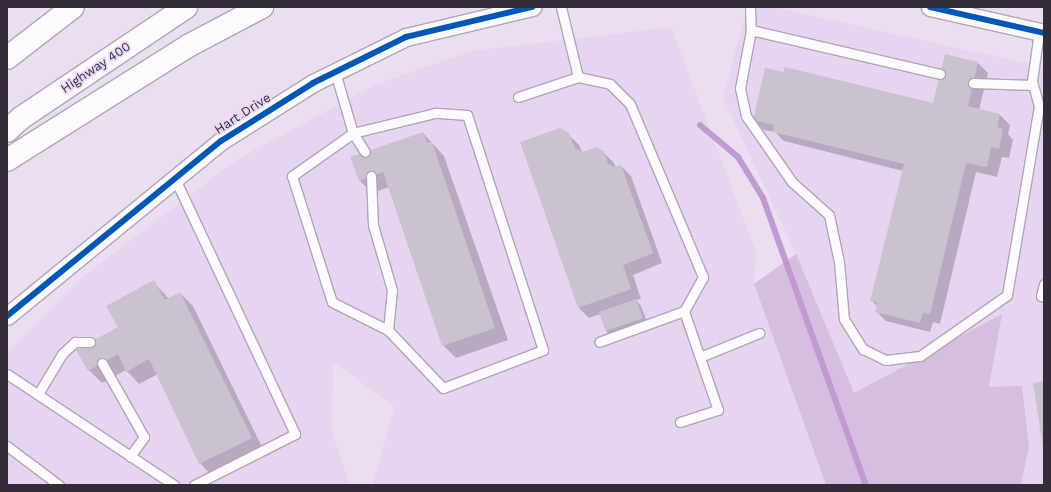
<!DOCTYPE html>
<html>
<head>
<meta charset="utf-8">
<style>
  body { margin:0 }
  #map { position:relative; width:1051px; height:492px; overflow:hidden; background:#eadef0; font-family:"Work Sans",sans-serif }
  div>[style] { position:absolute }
  .built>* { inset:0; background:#e7d4f1 }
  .green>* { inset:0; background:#d5bee0 }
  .shadow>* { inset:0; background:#0003 }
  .stream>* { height:6px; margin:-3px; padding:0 3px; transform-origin:3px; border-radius:3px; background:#c199d3 }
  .building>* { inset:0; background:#cbc2d0 }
  .roads { filter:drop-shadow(1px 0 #afa5b3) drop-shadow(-1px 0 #afa5b3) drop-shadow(0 1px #afa5b3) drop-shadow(0 -1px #afa5b3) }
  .lane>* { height:9px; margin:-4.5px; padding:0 4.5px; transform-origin:4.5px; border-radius:4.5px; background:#fcfafd }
  .street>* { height:17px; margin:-8.5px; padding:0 8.5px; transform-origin:8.5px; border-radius:8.5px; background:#fcfafd }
  .highway>* { height:22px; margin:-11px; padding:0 11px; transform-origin:11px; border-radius:11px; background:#fcfafd }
  .cycleway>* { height:6px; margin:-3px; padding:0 3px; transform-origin:3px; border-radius:3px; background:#0057b8 }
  span { translate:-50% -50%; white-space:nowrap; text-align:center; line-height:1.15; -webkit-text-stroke:3.5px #ecd7f7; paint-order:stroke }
  .street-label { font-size:13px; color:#342c38 }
  .frame { position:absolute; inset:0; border:8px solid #342c38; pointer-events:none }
</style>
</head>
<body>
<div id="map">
  <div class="built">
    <div style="clip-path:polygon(747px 7px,773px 7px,1044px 67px,1044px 485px,1021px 485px,1029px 447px,989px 387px,1002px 314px,854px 394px,796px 254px,723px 98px)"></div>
    <div style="clip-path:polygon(671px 27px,756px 252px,754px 284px,826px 485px,373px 485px,394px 407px,333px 361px,332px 432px,350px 485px,7px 485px,7px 352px,82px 277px,238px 159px,377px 84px,472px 51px)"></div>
  </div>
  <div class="green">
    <div style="clip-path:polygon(796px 254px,854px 393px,1002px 314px,989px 387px,1022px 386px,1029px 447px,1021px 485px,826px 485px,754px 284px)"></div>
  </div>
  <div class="shadow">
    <div style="clip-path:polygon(978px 63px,988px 73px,979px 110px,1000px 115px,1010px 125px,1008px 134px,1013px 140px,1009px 158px,1002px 157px,997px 177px,976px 172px,940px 324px,933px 322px,930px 332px,886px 321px,876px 311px,877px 306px,872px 301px,903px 171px,784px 141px,775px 132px,764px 130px,754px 119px,934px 104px)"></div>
    <div style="clip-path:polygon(423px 133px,444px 156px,508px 340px,456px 358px,443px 345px,389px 187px,372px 193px,359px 180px)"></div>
    <div style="clip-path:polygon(568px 134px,579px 145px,583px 154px,603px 152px,614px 163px,616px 168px,621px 166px,631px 176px,662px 263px,633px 275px,641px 299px,636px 300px,641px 306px,648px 324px,612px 337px,606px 331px,600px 314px,589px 318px,579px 308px,521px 143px)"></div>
    <div style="clip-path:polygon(153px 281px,169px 299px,180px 293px,193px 306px,264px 451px,212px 476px,200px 463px,158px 374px,139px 384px,126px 370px,102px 383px,89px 370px)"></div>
  </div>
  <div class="stream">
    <div style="left:700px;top:125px;width:50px;rotate:40.1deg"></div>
    <div style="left:738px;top:157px;width:48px;rotate:58.6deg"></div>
    <div style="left:763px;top:198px;width:305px;rotate:70.3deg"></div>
  </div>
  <div class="building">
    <div style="clip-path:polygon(945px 54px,978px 62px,968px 106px,1000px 114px,997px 127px,1003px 129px,999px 149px,991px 147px,987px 167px,966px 163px,930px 314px,923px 313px,920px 323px,875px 312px,877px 302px,870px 301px,904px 164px,773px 132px,774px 125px,753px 120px,765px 68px,783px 72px,785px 67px,933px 103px)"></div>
    <div style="clip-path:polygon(560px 128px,569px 133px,575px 148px,583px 152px,596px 147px,604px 151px,608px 164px,615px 167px,621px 165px,653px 253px,623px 265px,631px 289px,578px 308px,520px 142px)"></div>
    <div style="clip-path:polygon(423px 132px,427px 143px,432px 142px,495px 328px,442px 346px,383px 172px,359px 181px,350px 157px)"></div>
    <div style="clip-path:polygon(154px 280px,165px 300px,180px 292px,252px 438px,199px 464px,149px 359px,126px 372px,118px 354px,88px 371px,76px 350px,118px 327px,106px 306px)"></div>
    <div style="clip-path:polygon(636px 299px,643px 318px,606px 331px,599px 312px)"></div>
    <div style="clip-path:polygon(1044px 381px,1044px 448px,1043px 448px,1033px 383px)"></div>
  </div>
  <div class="roads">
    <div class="lane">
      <div style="left:561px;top:7px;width:72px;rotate:76.3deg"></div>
      <div style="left:578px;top:77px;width:33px;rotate:12deg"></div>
      <div style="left:610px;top:84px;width:28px;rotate:45deg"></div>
      <div style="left:630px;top:104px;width:188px;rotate:67.1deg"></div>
      <div style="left:703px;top:277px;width:39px;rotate:119deg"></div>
      <div style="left:684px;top:311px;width:90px;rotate:160deg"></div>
      <div style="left:750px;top:7px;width:23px;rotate:88deg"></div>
      <div style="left:751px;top:30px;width:59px;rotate:100.7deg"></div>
      <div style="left:740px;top:88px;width:29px;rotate:78deg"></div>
      <div style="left:746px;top:116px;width:80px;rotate:55.1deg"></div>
      <div style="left:792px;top:182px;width:50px;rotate:41.7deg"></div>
      <div style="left:829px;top:215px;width:48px;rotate:78deg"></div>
      <div style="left:839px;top:262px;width:57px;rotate:85deg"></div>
      <div style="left:844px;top:319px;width:36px;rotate:58deg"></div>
      <div style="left:863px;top:349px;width:25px;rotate:26deg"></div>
      <div style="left:886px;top:360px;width:34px;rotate:-7deg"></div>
      <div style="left:920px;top:356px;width:106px;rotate:-35deg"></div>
      <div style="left:1007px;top:295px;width:192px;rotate:-80.4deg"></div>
      <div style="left:1039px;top:106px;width:26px;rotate:-106deg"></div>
      <div style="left:1032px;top:81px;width:49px;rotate:-81.9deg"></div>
      <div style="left:751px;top:30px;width:194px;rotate:13.1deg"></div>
      <div style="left:335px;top:72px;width:64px;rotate:73.6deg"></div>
      <div style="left:353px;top:133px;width:75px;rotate:144.8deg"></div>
      <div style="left:292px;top:176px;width:132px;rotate:72.4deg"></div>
      <div style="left:332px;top:302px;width:63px;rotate:26.6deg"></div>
      <div style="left:388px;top:330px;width:80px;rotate:46.5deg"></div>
      <div style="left:443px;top:388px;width:107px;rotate:-20.8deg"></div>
      <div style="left:543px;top:350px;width:247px;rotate:-107.9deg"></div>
      <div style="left:467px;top:115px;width:32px;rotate:-176deg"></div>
      <div style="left:435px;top:113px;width:84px;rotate:166.3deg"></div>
      <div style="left:353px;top:133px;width:22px;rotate:58deg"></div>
      <div style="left:973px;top:83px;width:60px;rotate:1.9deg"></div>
      <div style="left:518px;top:97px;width:63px;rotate:-18.4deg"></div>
      <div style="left:371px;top:176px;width:49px;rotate:87.7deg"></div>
      <div style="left:373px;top:225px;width:68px;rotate:73.7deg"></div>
      <div style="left:392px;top:290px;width:40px;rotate:95.7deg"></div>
      <div style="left:175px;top:179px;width:282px;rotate:64.8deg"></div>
      <div style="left:295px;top:434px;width:113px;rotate:153.2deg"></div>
      <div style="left:1044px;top:284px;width:12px;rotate:104deg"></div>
      <div style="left:1041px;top:296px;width:3px;rotate:18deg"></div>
      <div style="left:700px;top:357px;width:64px;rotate:-22.1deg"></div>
      <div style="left:102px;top:363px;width:85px;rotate:60.4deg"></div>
      <div style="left:144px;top:437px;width:24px;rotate:126deg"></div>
      <div style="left:7px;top:374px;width:201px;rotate:33.6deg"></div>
      <div style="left:38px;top:394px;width:47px;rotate:-59deg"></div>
      <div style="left:62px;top:354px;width:18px;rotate:-43deg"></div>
      <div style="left:75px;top:342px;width:15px"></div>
      <div style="left:680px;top:422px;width:40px;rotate:-18deg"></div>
      <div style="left:718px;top:410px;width:105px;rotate:-109deg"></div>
      <div style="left:7px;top:446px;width:65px;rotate:36.9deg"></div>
    </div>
    <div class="street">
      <div style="left:930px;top:7px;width:117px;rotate:12.8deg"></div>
      <div style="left:7px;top:316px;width:276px;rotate:-39.3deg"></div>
      <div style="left:221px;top:141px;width:109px;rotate:-32.2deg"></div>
      <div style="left:313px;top:83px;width:104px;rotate:-26.3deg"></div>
      <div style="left:406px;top:37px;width:130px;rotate:-13.4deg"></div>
    </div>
    <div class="highway">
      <div style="left:7px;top:58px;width:83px;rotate:-37.7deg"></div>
      <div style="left:7px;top:131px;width:19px;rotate:-43deg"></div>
      <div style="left:21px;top:118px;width:199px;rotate:-33.9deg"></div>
      <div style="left:7px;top:160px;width:214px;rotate:-32.2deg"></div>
      <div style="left:188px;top:46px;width:84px;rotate:-27.8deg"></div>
    </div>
  </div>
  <div class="cycleway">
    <div style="left:930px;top:7px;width:117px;rotate:12.8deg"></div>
    <div style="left:7px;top:316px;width:276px;rotate:-39.3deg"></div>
    <div style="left:221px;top:141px;width:109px;rotate:-32.2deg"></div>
    <div style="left:313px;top:83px;width:104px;rotate:-26.3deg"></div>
    <div style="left:406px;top:37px;width:130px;rotate:-13.4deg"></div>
  </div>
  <div class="street-label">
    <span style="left:96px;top:68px;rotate:-34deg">Highway 400</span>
    <span style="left:243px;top:114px;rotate:-33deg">Hart Drive</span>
  </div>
  <div class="frame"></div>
</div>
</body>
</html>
